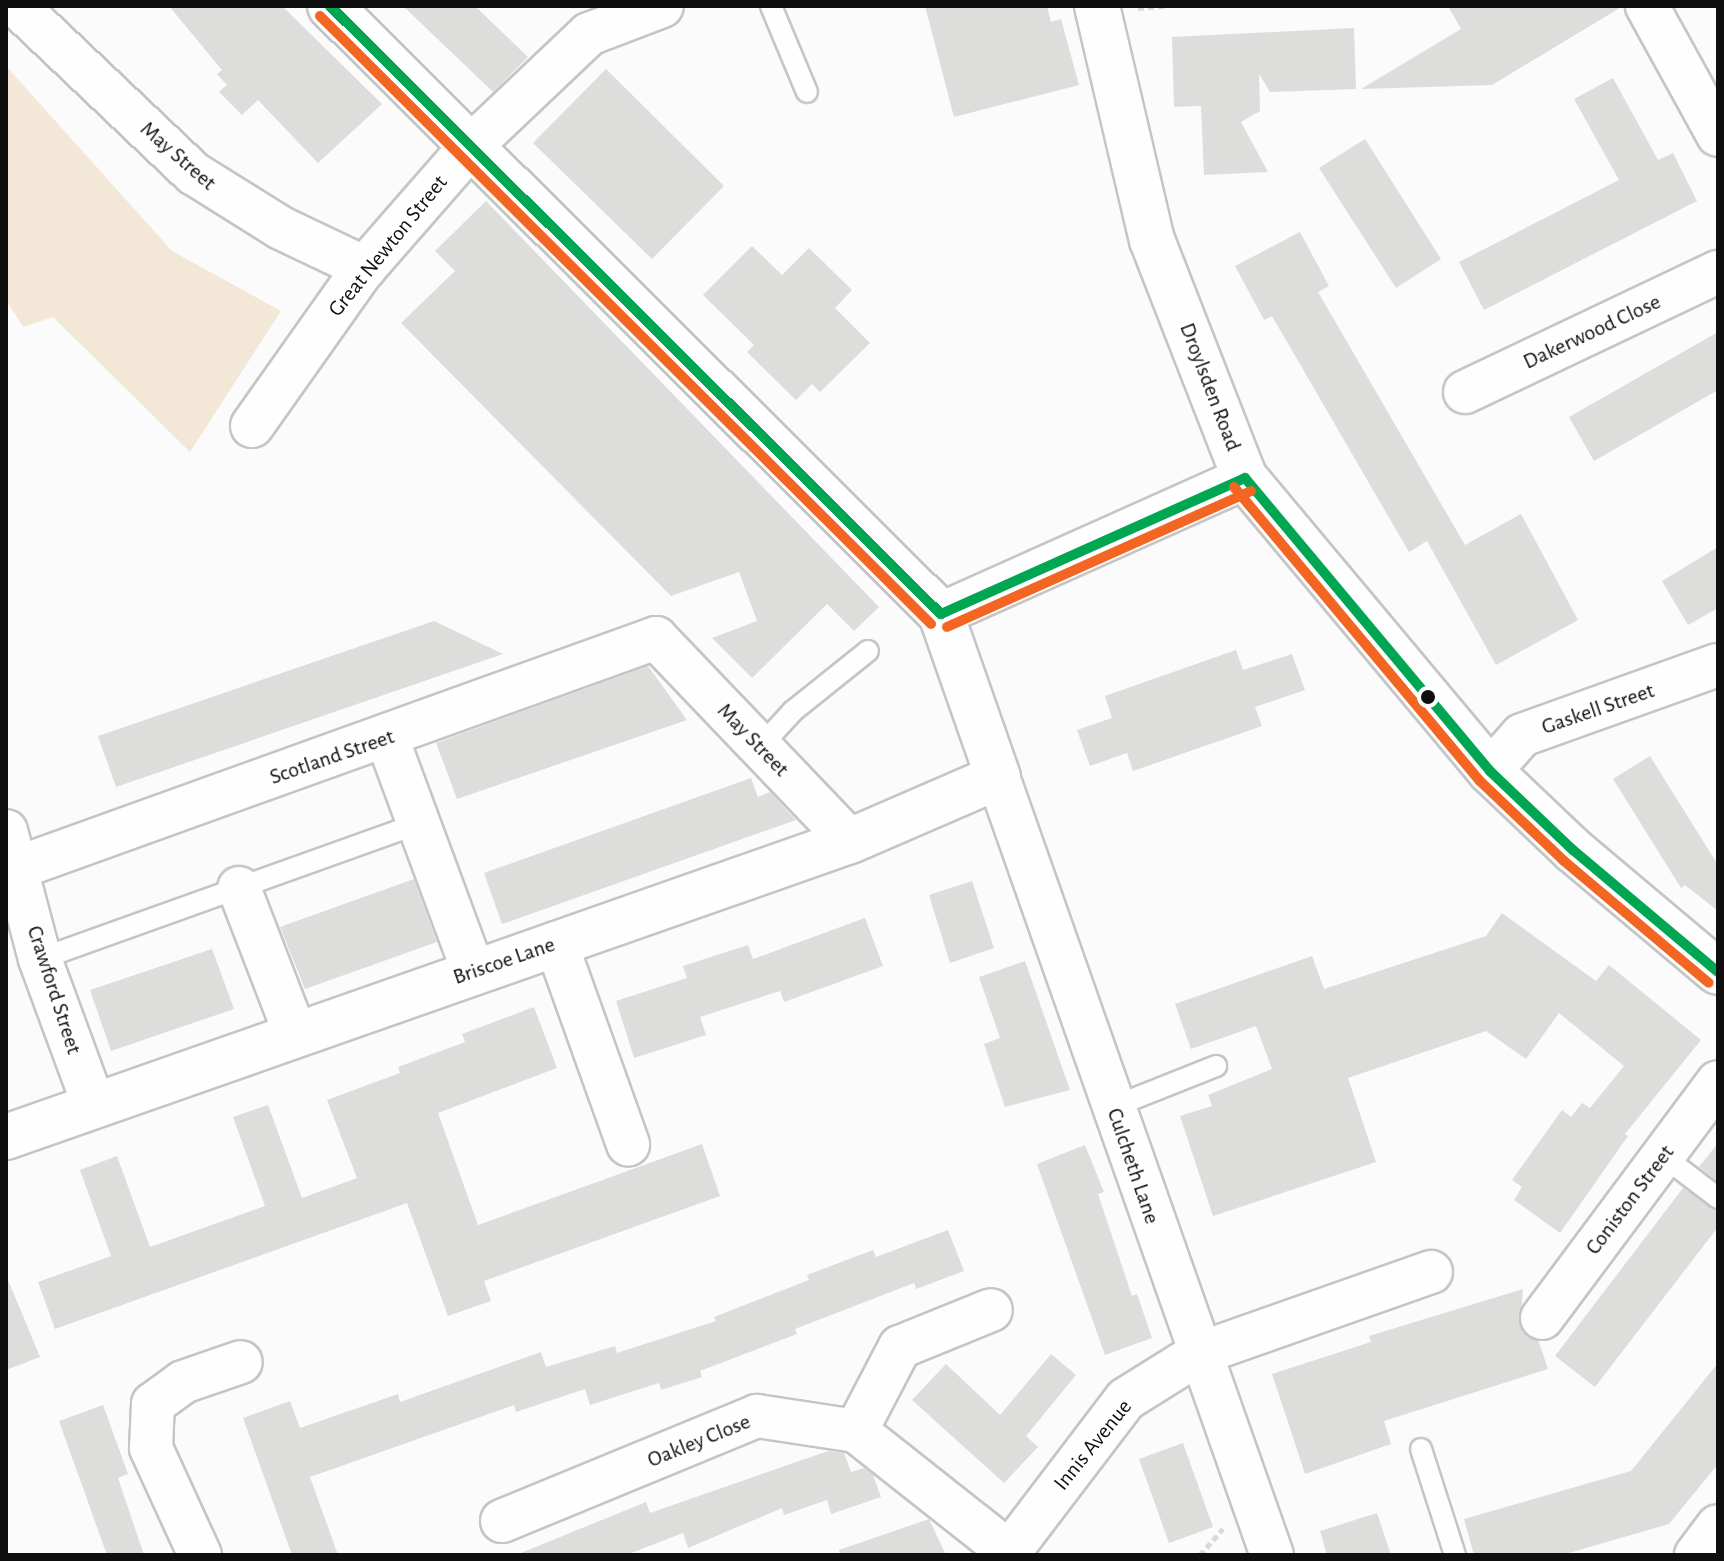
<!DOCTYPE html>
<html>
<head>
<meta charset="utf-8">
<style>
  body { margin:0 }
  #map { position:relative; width:1724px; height:1561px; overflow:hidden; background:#fafbfa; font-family:"Alegreya Sans",sans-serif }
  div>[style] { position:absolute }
  .green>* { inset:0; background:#f3e7d8 }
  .building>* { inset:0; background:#dddddc }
  .path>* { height:5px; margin-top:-2.5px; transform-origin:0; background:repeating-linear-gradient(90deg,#d8d9d8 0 6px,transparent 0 10px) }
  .roads { filter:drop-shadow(2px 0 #c4c5c4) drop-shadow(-2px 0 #c4c5c4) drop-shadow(0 2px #c4c5c4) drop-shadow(0 -2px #c4c5c4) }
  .lane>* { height:20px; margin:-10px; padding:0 10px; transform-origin:10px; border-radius:10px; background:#fefefe }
  .street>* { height:42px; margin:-21px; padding:0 21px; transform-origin:21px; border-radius:21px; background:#fefefe }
  .secondary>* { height:44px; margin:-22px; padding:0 22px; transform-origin:22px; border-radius:22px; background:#fefefe }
  .bus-1>* { height:10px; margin:-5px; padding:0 5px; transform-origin:5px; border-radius:5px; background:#00a651 }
  .bus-2>* { height:10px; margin:-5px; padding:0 5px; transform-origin:5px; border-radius:5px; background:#f26522 }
  .dots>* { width:22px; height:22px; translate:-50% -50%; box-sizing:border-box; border:4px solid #fff; border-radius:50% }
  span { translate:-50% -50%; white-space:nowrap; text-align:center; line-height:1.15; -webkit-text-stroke:7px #fff; paint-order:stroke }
  .street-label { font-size:22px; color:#0e0f0e }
  .frame { position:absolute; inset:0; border:8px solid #0e0f0e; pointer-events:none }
</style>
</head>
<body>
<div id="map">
  <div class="green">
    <div style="clip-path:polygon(6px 66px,172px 251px,281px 311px,190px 452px,53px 317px,23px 327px,6px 300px)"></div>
  </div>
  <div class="building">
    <div style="clip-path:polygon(169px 6px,282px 6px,382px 104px,318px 163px,258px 100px,242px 115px,219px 92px,227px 85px,217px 74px,222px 70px)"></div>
    <div style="clip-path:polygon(403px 6px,475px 6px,528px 57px,493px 92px)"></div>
    <div style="clip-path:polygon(925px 6px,1047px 6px,1051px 22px,1061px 19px,1079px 85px,954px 117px)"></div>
    <div style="clip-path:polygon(1448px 6px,1623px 6px,1492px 85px,1361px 89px,1461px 29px)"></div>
    <div style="clip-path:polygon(1354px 28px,1356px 89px,1270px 92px,1259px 74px,1260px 111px,1241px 122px,1268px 172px,1204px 175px,1201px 106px,1174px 107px,1172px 37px)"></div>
    <div style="clip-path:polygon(606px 69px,724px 186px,652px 259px,533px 143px)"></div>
    <div style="clip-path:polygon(1613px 78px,1658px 160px,1673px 153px,1697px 201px,1484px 310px,1459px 262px,1619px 180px,1574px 99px)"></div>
    <div style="clip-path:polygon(1365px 139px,1441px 259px,1396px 288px,1319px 168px)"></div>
    <div style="clip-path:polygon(486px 201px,879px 607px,854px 631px,827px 604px,752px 678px,712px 638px,757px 621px,739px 572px,671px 596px,401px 323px,455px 271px,435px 251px)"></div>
    <div style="clip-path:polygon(1300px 232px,1329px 286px,1318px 292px,1465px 545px,1521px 514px,1578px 620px,1496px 665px,1427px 541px,1409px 552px,1272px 316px,1264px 320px,1235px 266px)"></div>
    <div style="clip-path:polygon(752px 246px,782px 275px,809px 248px,852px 290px,835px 308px,870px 343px,820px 392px,812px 384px,796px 400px,747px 352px,754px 345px,703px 295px)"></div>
    <div style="clip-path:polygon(1718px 332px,1718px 390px,1594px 461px,1569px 417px)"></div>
    <div style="clip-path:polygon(1718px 547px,1718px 608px,1688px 625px,1662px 581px)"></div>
    <div style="clip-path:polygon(434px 621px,503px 654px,116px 787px,98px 736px)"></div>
    <div style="clip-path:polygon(1236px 650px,1243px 670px,1292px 654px,1305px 690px,1255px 707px,1262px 726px,1133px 771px,1127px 753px,1090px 766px,1077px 730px,1112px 718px,1105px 696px)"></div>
    <div style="clip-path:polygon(648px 666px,687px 720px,457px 799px,436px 743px)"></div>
    <div style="clip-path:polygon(1650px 756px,1718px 865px,1718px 911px,1685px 885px,1681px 888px,1613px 779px)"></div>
    <div style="clip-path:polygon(751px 778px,758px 797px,770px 792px,796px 820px,502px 924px,484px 873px)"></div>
    <div style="clip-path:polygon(414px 879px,437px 942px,305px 989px,280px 927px)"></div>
    <div style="clip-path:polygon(972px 881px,994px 948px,950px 963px,929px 895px)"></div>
    <div style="clip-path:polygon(1502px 913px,1596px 981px,1609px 965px,1701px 1040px,1625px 1134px,1628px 1136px,1560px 1233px,1514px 1200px,1522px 1187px,1512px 1180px,1562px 1110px,1571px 1117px,1582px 1103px,1590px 1108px,1624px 1066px,1559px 1013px,1526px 1059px,1486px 1031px,1348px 1078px,1376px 1162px,1213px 1216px,1180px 1116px,1212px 1106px,1208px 1095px,1272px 1069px,1256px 1026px,1191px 1049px,1175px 1004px,1312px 956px,1324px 989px,1486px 936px)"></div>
    <div style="clip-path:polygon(865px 918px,883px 966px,784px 1002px,780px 991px,700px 1017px,706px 1035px,634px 1058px,616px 1001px,687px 978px,683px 966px,748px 945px,753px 959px)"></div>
    <div style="clip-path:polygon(212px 949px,234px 1009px,111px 1051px,90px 990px)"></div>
    <div style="clip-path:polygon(1025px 961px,1070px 1090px,1005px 1107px,984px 1044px,1000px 1038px,979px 977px)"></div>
    <div style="clip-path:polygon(534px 1007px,557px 1068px,438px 1113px,478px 1225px,702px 1144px,720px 1196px,484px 1281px,491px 1301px,448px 1316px,407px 1203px,55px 1329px,38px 1282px,111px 1256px,80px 1170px,117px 1156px,150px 1247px,265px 1206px,233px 1117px,268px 1105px,302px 1198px,357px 1178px,327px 1100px,400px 1073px,398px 1067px,465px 1042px,462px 1034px)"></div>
    <div style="clip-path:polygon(1718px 1143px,1718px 1182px,1699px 1167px)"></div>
    <div style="clip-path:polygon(1085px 1145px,1104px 1192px,1098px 1194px,1132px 1296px,1137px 1294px,1152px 1338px,1105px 1355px,1037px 1164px)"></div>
    <div style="clip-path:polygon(1683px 1188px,1718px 1211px,1718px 1227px,1595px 1387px,1555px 1356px)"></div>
    <div style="clip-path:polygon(948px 1230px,964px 1271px,916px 1289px,914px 1283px,795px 1329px,797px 1334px,700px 1371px,702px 1377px,661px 1390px,659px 1383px,590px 1405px,585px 1389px,516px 1412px,514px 1405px,310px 1477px,338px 1555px,292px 1555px,243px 1418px,290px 1401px,300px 1428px,398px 1394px,400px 1402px,541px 1352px,546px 1367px,615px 1346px,617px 1353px,716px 1321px,714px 1317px,809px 1280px,807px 1275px,873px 1250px,876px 1257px)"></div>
    <div style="clip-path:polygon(6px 1275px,40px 1357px,6px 1370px)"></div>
    <div style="clip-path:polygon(1523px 1289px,1520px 1327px,1539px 1342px,1548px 1369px,1384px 1421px,1391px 1444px,1305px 1474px,1272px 1374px,1371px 1342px,1369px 1336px)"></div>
    <div style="clip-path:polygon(1051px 1354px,1076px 1375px,1026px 1436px,1038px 1447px,1004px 1483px,912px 1400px,946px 1364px,1000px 1415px)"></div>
    <div style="clip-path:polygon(1718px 1363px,1718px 1464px,1669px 1524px,1562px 1555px,1474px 1555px,1464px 1519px,1631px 1471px)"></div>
    <div style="clip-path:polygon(103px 1405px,128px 1474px,118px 1478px,144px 1555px,107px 1555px,59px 1421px)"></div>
    <div style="clip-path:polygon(1183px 1443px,1213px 1527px,1169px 1543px,1139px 1459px)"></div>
    <div style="clip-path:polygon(828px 1451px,844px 1453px,851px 1472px,864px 1468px,873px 1475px,881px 1497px,831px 1514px,827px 1500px,784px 1515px,782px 1508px,688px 1548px,683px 1533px,626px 1555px,516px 1555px,646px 1502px,650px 1513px)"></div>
    <div style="clip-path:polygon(1377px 1513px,1391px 1555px,1327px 1555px,1320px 1531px)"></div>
    <div style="clip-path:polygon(929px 1519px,946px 1555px,840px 1555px,839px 1550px)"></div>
  </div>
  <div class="path">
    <div style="left:1138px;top:8px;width:27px;rotate:-4deg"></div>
    <div style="left:1200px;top:1555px;width:35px;rotate:-49deg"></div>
  </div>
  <div class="roads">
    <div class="lane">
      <div style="left:771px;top:6px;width:93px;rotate:67.3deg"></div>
      <div style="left:760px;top:747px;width:49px;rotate:-47.5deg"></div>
      <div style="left:793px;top:711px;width:96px;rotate:-38.7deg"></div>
      <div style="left:40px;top:959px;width:404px;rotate:-19.7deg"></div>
      <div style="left:1113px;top:1107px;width:111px;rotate:-21.7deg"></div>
      <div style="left:1663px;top:1156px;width:69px;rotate:37.4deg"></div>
      <div style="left:1421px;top:1449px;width:111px;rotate:72.2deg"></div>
    </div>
    <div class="street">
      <div style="left:17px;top:6px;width:243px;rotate:43.5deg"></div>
      <div style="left:193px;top:173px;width:104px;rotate:32deg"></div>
      <div style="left:281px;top:228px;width:93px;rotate:25.5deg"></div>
      <div style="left:1647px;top:6px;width:147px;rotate:61.2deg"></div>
      <div style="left:1465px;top:392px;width:280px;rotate:-25.4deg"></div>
      <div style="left:252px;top:426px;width:189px;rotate:-54.7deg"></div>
      <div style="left:361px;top:272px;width:167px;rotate:-48.9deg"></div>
      <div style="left:471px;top:146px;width:163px;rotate:-43.5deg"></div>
      <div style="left:589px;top:34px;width:78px;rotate:-21deg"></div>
      <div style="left:941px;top:614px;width:333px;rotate:-24.1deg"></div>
      <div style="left:387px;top:738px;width:248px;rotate:69.7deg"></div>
      <div style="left:1490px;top:771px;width:48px;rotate:-48.4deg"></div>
      <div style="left:1522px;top:735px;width:208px;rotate:-19.7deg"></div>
      <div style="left:998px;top:777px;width:825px;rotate:70.6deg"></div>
      <div style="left:6px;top:831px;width:132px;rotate:75.1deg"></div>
      <div style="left:40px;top:959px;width:153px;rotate:69.8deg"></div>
      <div style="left:6px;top:872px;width:691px;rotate:-19.8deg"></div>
      <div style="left:656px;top:638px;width:281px;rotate:46.3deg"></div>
      <div style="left:239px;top:888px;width:155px;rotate:68.9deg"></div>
      <div style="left:556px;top:943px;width:214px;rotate:70.3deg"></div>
      <div style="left:1542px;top:1318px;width:294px;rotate:-53.3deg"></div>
      <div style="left:856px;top:1431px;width:95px;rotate:-62.4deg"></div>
      <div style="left:900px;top:1347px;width:98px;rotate:-22.1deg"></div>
      <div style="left:502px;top:1521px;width:276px;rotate:-22.4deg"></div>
      <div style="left:757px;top:1416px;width:100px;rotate:8.6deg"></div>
      <div style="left:856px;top:1431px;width:195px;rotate:38.3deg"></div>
      <div style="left:200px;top:1555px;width:118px;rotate:-114.6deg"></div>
      <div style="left:151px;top:1448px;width:44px;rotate:-87.4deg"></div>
      <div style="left:153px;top:1404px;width:37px;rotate:-36deg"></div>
      <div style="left:183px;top:1382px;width:61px;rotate:-19deg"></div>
      <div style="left:1007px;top:1555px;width:196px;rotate:-52.7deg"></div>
      <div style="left:1126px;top:1399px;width:85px;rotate:-32deg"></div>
      <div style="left:1198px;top:1354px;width:247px;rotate:-19.4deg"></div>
      <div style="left:1696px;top:1555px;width:36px;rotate:-53deg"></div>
    </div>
    <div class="secondary">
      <div style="left:1097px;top:6px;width:240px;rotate:76.8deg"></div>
      <div style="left:1152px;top:240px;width:256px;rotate:68.7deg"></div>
      <div style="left:1245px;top:478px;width:382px;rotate:50.1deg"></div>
      <div style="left:1490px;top:771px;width:115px;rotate:43.6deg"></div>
      <div style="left:1573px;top:850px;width:189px;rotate:40.1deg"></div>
      <div style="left:6px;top:1137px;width:894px;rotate:-19.33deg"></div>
      <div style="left:850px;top:841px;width:161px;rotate:-23.4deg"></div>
      <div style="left:998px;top:777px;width:173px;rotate:-109.3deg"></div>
      <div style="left:941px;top:614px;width:862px;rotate:-135.14deg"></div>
    </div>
  </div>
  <div class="bus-1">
    <div style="left:330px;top:6px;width:862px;rotate:44.86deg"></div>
    <div style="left:1245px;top:478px;width:382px;rotate:50.1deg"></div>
    <div style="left:1490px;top:771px;width:115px;rotate:43.6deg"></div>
    <div style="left:1573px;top:850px;width:189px;rotate:40.1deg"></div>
    <div style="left:941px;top:614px;width:333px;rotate:-24.1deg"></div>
  </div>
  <div class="bus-2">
    <div style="left:320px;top:16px;width:862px;rotate:44.86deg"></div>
    <div style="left:1234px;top:487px;width:383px;rotate:50.1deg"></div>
    <div style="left:1480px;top:781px;width:116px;rotate:43.6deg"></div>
    <div style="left:1564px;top:861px;width:189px;rotate:40.1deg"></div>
    <div style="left:947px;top:627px;width:333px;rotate:-24.1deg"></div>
  </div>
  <div class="dots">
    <div style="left:1428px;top:697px;background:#0e0f0e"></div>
  </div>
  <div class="street-label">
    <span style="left:178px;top:156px;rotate:41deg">May Street</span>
    <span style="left:388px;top:246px;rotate:-51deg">Great Newton Street</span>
    <span style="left:1592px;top:332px;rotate:-25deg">Dakerwood Close</span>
    <span style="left:1210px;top:387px;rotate:69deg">Droylsden Road</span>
    <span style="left:1598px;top:709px;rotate:-19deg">Gaskell Street</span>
    <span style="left:753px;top:740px;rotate:46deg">May Street</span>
    <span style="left:332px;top:757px;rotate:-19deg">Scotland Street</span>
    <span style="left:504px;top:961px;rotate:-19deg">Briscoe Lane</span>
    <span style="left:54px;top:990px;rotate:72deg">Crawford Street</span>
    <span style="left:1133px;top:1166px;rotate:71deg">Culcheth Lane</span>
    <span style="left:1630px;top:1200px;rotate:-53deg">Coniston Street</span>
    <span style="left:699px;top:1441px;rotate:-22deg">Oakley Close</span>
    <span style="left:1093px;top:1445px;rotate:-51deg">Innis Avenue</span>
  </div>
  <div class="frame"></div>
</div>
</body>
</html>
